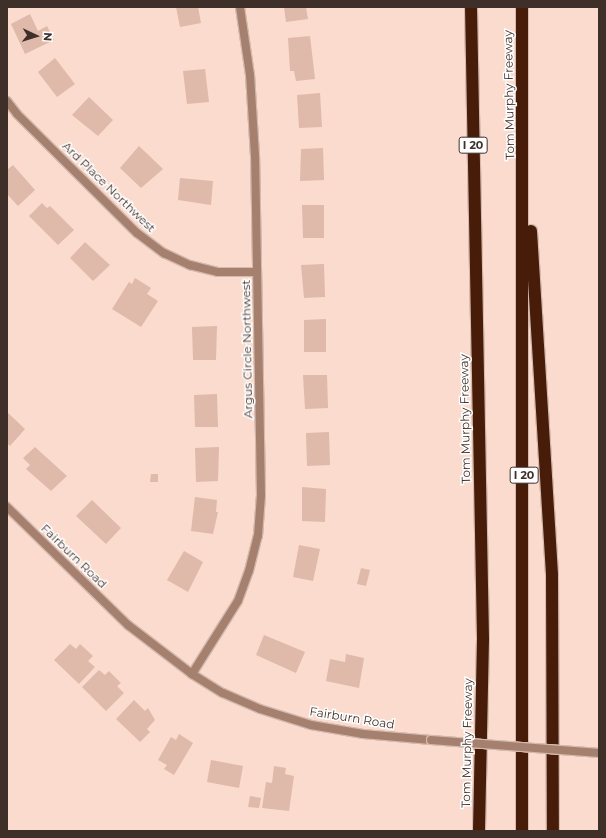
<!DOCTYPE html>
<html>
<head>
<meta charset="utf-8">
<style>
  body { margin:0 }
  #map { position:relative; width:606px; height:838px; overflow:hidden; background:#fadbce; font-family:Montserrat,sans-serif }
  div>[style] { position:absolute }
  .building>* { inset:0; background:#dfb9a9 }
  .roads { filter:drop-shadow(1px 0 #d4b9ad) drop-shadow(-1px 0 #d4b9ad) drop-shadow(0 1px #d4b9ad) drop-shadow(0 -1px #d4b9ad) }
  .minor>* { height:8px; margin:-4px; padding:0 4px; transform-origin:4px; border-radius:4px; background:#a6806f }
  .tertiary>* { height:8px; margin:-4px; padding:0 4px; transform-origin:4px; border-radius:4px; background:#a6806f }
  .motorway>* { height:12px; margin:-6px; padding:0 6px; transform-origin:6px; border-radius:6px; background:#471c08 }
  .bridges { filter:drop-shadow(1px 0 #d4b9ad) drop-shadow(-1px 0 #d4b9ad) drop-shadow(0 1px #d4b9ad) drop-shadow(0 -1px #d4b9ad) }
  .tertiary-bridge>* { height:8px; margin:-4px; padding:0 4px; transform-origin:4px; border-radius:4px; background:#a6806f }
  span { translate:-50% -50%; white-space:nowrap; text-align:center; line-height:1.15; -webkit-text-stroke:3px #fff; paint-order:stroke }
  .shield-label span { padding:1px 3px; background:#fff; border:1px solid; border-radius:3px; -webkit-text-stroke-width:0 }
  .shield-label { font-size:11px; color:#3e2f29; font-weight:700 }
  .street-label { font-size:12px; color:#3e2f29 }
  .frame { position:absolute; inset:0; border:8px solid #3e2f29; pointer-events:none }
  .north { position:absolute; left:16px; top:16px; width:40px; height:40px; -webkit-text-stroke:3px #fff; paint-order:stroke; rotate:94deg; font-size:11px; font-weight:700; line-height:16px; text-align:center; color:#3e2f29 }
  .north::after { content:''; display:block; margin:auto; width:14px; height:18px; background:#3e2f29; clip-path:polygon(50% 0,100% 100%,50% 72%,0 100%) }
</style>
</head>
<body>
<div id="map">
  <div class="building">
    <div style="clip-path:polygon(176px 7px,198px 7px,201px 23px,180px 27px)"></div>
    <div style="clip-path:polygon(284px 7px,306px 7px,308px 19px,286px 22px)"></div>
    <div style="clip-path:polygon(30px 14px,38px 31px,47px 26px,54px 40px,25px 54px,11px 24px)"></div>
    <div style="clip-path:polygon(310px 36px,315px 79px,296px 81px,294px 71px,290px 71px,288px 38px)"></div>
    <div style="clip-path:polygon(55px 58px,75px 84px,57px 97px,38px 72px)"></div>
    <div style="clip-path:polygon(205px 69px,209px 102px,187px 104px,183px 71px)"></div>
    <div style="clip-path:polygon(320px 93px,322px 127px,299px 128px,297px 95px)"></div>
    <div style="clip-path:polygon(89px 97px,113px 120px,98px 136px,72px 115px)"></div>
    <div style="clip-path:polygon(139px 146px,163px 169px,141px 188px,120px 168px)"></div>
    <div style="clip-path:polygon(323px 148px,324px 180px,300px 181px,301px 149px)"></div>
    <div style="clip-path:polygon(13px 165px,35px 190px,18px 206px,7px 194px,7px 170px)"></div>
    <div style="clip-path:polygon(180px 178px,213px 181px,211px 205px,178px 200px)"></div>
    <div style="clip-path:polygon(42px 203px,47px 208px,50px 206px,74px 230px,58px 245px,29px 216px)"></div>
    <div style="clip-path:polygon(302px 205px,324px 205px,324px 238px,303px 238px)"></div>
    <div style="clip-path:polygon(85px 242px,110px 265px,93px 281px,70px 258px)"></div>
    <div style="clip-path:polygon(324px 264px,325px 297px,304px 298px,301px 265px)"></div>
    <div style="clip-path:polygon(135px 278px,151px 288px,147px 294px,158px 301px,141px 327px,112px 309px,129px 282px,132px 284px)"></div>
    <div style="clip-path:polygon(326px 319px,326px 352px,304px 352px,304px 320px)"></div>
    <div style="clip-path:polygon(217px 326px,216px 360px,193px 360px,192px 327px)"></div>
    <div style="clip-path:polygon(303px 375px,327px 375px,328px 408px,305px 409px)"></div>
    <div style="clip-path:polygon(217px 394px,218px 427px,195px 427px,194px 395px)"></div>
    <div style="clip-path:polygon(7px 412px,25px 429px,10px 446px,7px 443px)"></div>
    <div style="clip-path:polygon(329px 432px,330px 465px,307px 466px,306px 433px)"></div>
    <div style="clip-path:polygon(35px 447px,67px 476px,51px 491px,26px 469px,30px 465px,23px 458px)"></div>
    <div style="clip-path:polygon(219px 447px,218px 481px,196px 482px,195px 448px)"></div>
    <div style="clip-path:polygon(151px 474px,158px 474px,158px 482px,150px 482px)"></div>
    <div style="clip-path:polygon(302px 487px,326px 489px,325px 522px,302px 521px)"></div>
    <div style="clip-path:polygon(195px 497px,217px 500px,216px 512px,218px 512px,213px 534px,191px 531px)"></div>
    <div style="clip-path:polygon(92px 500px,121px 528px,106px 544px,76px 516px)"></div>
    <div style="clip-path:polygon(299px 545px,320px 549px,313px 581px,293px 577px)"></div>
    <div style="clip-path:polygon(184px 551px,203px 562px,188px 592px,167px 580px)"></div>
    <div style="clip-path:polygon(361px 568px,370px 570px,366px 586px,357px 584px)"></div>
    <div style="clip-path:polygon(264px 635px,305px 652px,296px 673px,256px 655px)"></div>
    <div style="clip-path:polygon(70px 644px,76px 649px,80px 644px,93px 656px,88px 661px,95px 667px,79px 684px,54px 660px)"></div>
    <div style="clip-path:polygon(346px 654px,364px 658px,359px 688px,326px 681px,330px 659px,345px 662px)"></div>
    <div style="clip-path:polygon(99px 670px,105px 675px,109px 671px,121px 683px,117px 686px,124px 693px,106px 711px,82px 687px)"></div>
    <div style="clip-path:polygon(134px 700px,145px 711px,148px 708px,155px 720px,147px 729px,150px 732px,140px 742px,116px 719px)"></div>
    <div style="clip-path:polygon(179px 734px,193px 743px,174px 775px,164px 769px,167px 765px,158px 760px,171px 737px,176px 740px)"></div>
    <div style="clip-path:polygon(211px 760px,243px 766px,239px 788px,207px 782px)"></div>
    <div style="clip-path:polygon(274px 766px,286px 768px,285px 774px,294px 776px,289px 811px,262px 808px,266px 782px,272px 783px)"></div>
    <div style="clip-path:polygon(250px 796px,261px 798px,259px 808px,248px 807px)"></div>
  </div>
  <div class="roads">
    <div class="minor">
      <div style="left:7px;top:101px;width:16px;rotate:52deg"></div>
      <div style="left:17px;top:114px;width:169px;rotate:44.8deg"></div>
      <div style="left:137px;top:233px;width:34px;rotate:37deg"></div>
      <div style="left:164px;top:253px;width:29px;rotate:25deg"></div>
      <div style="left:190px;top:265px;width:29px;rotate:14deg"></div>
      <div style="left:218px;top:272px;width:39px"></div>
      <div style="left:192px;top:674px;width:86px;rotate:-57.8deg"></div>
      <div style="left:238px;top:601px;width:32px;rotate:-70deg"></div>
      <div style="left:249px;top:571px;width:36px;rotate:-76deg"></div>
      <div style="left:258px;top:536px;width:41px;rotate:-85.8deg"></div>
      <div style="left:261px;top:495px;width:339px;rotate:-91deg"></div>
      <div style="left:255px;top:156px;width:81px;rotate:-93.5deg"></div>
      <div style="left:250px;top:75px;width:69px;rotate:-98.4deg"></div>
    </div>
    <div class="tertiary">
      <div style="left:7px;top:507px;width:169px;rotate:44.3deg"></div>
      <div style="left:128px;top:625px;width:81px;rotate:37.4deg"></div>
      <div style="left:192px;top:674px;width:36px;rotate:32deg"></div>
      <div style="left:223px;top:693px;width:40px;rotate:23.4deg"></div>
      <div style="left:260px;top:709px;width:53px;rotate:17.4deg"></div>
      <div style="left:311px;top:725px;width:53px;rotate:9.8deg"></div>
      <div style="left:363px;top:734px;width:68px;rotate:5deg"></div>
    </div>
    <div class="motorway">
      <div style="left:471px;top:7px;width:632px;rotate:88.91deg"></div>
      <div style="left:483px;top:639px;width:192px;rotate:91.2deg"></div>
      <div style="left:531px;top:231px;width:345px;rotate:86.5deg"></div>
      <div style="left:552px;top:575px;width:256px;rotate:89.8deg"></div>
      <div style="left:522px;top:831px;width:824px;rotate:-90deg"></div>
    </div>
  </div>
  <div class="bridges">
    <div class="tertiary-bridge">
      <div style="left:431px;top:740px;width:169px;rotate:4.4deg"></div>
    </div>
  </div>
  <div class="shield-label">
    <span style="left:473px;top:145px">I 20</span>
    <span style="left:524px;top:475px">I 20</span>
  </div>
  <div class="street-label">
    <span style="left:509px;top:95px;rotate:-91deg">Tom Murphy Freeway</span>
    <span style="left:109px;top:187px;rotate:44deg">Ard Place Northwest</span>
    <span style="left:247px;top:349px;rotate:-91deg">Argus Circle Northwest</span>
    <span style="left:465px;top:419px;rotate:-91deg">Tom Murphy Freeway</span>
    <span style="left:74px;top:556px;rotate:44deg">Fairburn Road</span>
    <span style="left:352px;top:718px;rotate:9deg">Fairburn Road</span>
    <span style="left:467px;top:743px;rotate:-89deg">Tom Murphy Freeway</span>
  </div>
  <div class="frame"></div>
  <div class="north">N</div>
</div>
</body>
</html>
